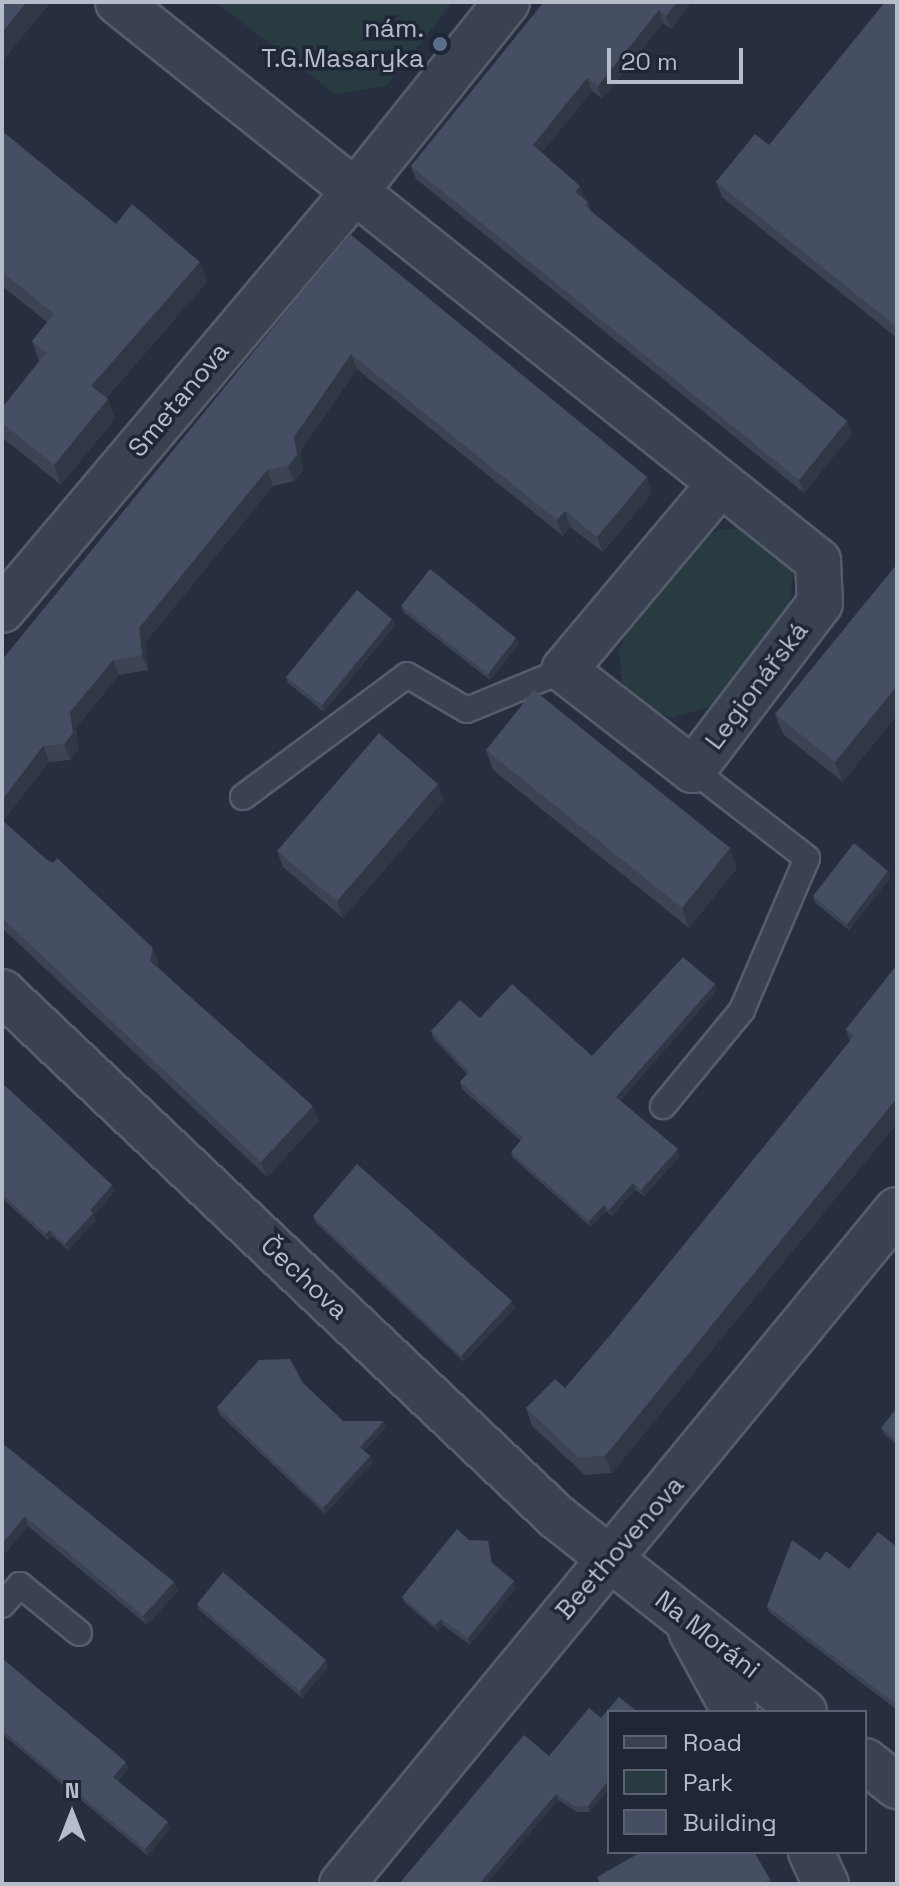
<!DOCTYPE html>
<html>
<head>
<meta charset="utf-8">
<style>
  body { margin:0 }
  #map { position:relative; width:899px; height:1886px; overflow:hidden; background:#262e40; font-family:"Space Grotesk",sans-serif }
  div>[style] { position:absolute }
  .green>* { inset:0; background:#283b41 }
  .roads { filter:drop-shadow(2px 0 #555c6b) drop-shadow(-2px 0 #555c6b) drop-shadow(0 2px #555c6b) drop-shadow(0 -2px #555c6b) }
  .lane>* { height:24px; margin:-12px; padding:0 12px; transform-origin:12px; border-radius:12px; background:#3a4150 }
  .street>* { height:44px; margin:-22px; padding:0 22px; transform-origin:22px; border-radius:22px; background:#3a4150 }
  .wall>* { inset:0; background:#3b4354 }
  .shaded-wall>* { inset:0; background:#303745 }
  .building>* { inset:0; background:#454e62 }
  .dots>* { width:22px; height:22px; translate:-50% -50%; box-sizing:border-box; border:4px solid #1f2635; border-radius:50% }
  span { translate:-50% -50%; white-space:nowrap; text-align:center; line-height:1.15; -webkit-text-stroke:7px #1f2635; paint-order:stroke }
  .poi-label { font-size:26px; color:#b7bccb }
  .right { translate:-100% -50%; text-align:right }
  .street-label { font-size:26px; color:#b7bccb }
  .frame { position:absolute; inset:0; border:4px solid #b7bccb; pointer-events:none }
  .legend { position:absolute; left:607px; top:1710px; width:260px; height:144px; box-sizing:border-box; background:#1f2635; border:2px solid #5c6271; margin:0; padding:10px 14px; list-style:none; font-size:24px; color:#b7bccb }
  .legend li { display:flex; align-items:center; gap:16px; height:40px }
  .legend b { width:40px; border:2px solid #5c6271 }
  .north { position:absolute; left:32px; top:1774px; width:80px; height:80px; -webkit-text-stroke:6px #1f2635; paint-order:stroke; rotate:0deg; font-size:22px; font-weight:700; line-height:32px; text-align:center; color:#b7bccb }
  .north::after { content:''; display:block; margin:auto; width:28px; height:36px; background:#b7bccb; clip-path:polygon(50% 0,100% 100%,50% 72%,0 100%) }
  .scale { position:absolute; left:607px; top:48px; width:136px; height:36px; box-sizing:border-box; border:4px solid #b7bccb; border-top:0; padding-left:10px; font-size:24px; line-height:28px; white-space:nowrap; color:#b7bccb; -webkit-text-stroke:6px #1f2635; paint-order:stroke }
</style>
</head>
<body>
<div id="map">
  <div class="green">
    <div style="clip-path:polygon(215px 2px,453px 2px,386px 86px,335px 94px)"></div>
    <div style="clip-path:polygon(747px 527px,780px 543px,793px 575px,789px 611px,746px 677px,712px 706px,672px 718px,638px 704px,622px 682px,619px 651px,630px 623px,693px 542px,719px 530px)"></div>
  </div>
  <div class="roads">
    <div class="lane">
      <div style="left:243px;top:797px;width:204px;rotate:-36.6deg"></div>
      <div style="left:407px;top:675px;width:69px;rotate:30.3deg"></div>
      <div style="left:467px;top:710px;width:105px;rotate:-22.4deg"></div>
      <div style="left:663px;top:1106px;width:124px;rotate:-50.5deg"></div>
      <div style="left:742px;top:1010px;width:165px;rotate:-66.8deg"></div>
      <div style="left:807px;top:858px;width:144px;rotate:-142.3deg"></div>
      <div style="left:2px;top:1605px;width:27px;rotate:-48deg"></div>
      <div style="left:20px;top:1585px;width:76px;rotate:39.1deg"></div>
    </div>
    <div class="street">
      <div style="left:118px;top:2px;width:896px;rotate:38.61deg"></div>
      <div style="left:818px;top:561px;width:42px;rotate:87.3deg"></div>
      <div style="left:820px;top:603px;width:210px;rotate:127.3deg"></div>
      <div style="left:693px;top:770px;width:163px;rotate:-142.2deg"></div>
      <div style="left:564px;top:670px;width:241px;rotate:-50deg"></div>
      <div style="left:2px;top:610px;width:551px;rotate:-49.86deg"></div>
      <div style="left:357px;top:189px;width:240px;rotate:-51.3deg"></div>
      <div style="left:2px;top:992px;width:764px;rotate:43.41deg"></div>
      <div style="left:557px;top:1517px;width:315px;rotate:38.3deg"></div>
      <div style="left:691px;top:1631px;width:92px;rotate:61.5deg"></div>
      <div style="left:865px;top:1761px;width:41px;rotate:38deg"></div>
      <div style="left:811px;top:1852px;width:35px;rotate:65deg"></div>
      <div style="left:342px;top:1884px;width:873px;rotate:-50.53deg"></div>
    </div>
  </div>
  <div class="wall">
    <div style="clip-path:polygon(544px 2px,692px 2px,671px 29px,663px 23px,602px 99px,592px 91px,542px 152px,585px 198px,584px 199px,588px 202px,591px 212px,847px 421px,852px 434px,804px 493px,416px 179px,411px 166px)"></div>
    <div style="clip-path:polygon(897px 2px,897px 338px,722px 197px,716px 182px,769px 145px)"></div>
    <div style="clip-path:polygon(2px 131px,116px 224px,200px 262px,207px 282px,106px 398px,115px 419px,61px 485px,2px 437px,2px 408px,39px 361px,32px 341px,47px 322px,2px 286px)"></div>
    <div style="clip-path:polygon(350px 234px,647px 477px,652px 493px,603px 552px,570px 527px,563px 536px,357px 369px,300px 452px,303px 471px,294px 481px,273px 486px,145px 643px,148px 670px,119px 675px,76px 728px,79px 749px,70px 760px,49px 762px,3px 821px,159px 964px,158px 967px,319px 1121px,267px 1177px,2px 928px,2px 660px)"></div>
    <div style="clip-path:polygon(897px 564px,897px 715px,843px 782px,783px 734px,775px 714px)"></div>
    <div style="clip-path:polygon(401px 606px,519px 644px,490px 680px,403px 612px)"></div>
    <div style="clip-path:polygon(392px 619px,395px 625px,324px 712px,288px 683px,286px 677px)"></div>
    <div style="clip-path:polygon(486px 750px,730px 848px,737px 868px,689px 928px,493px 770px)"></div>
    <div style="clip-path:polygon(444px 800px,343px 918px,283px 867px,277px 851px)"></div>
    <div style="clip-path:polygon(888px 871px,891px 877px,849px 930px,815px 903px,813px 896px)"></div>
    <div style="clip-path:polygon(897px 965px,897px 1123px,612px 1473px,585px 1475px,532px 1426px,526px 1408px,565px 1388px,612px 1333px,850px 1041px,846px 1029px)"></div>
    <div style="clip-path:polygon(715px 984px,717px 990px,620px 1101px,680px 1156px,644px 1196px,635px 1190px,612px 1216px,606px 1211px,591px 1227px,513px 1158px,511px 1152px,521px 1141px,462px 1089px,460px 1082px,467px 1074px,433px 1038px,431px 1031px,480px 1018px,592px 1056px)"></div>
    <div style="clip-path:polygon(2px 1083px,112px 1185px,114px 1192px,94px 1215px,96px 1220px,68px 1250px,52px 1236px,49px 1241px,4px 1200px,2px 1202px)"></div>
    <div style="clip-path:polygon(313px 1216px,512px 1301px,515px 1308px,464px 1362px,316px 1223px)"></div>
    <div style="clip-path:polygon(303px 1383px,343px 1421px,386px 1427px,364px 1451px,370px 1456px,372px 1463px,325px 1514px,219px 1414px,217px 1407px)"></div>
    <div style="clip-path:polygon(897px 1408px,897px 1445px,884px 1434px,881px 1428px)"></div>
    <div style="clip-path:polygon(2px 1443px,174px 1582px,178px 1591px,147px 1625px,28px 1526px,2px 1557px)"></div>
    <div style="clip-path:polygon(469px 1540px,488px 1541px,490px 1548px,492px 1564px,516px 1588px,470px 1645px,443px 1625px,438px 1631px,405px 1603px,402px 1597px)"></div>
    <div style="clip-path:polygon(897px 1547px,897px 1710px,769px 1612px,767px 1606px,820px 1560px,849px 1569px)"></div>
    <div style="clip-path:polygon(197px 1604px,328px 1667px,302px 1698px,199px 1610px)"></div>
    <div style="clip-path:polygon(2px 1660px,129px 1768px,118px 1781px,170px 1828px,148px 1856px,2px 1734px)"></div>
    <div style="clip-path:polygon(601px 1718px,590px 1812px,577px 1812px,558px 1800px,486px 1884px,549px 1756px)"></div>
    <div style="clip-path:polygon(597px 1877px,770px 1879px,772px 1884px,600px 1884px)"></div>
  </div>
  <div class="shaded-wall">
    <div style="clip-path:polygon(27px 2px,51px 2px,2px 62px,2px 33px)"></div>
    <div style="clip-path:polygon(677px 2px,692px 2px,671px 29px,666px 16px)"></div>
    <div style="clip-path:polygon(659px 10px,663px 23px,602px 99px,598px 86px)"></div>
    <div style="clip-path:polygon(587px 78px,592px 91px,538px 158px,533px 145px)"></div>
    <div style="clip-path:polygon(580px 186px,585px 198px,579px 204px,575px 192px)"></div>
    <div style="clip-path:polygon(200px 262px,207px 282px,98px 406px,91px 386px)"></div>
    <div style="clip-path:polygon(351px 354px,357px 369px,300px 452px,303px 471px,294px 481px,288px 466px,294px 437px)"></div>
    <div style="clip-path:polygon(108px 399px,115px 419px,61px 485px,54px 465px)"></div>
    <div style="clip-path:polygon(847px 421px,852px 434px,804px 493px,799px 480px)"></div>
    <div style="clip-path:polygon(267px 470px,273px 486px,145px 643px,148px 670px,142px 655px,139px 628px)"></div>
    <div style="clip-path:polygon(647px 477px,652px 493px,603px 552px,597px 537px)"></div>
    <div style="clip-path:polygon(565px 511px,570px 527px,563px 536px,557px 520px)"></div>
    <div style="clip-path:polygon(392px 619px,395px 625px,324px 712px,322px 705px)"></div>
    <div style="clip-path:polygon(516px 638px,519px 644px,490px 680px,488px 674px)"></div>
    <div style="clip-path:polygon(113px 660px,119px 675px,76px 728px,79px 749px,70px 760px,64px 744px,70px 712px)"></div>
    <div style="clip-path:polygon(897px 686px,897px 715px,843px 782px,835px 762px)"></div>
    <div style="clip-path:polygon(43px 746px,49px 762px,2px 822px,2px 800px)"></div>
    <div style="clip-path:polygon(438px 784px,444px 800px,343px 918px,337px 901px)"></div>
    <div style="clip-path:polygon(730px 848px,737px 868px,689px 928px,682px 908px)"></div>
    <div style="clip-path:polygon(888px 871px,891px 877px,849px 930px,847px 924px)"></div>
    <div style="clip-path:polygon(153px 948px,159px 964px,156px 976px,150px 961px)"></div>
    <div style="clip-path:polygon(715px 984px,717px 990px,618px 1103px,616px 1097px)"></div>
    <div style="clip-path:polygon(897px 1098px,897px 1123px,612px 1473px,605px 1456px)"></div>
    <div style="clip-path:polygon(313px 1106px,319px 1121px,267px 1177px,261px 1162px)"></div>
    <div style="clip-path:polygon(678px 1149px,680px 1156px,644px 1196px,641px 1190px)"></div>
    <div style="clip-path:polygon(633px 1183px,635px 1190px,612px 1216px,609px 1210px)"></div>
    <div style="clip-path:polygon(112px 1185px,114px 1192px,94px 1215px,96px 1220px,68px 1250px,65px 1244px,90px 1210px)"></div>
    <div style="clip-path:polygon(604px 1205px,606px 1211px,591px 1227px,589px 1221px)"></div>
    <div style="clip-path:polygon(50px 1230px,52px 1236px,49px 1241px,46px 1234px)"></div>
    <div style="clip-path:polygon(512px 1301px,515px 1308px,464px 1362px,461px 1356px)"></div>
    <div style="clip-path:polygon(384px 1421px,386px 1427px,362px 1454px,360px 1447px)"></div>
    <div style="clip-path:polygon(370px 1456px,372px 1463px,325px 1514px,323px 1508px)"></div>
    <div style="clip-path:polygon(25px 1516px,28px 1526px,2px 1557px,2px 1544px)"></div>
    <div style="clip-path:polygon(514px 1581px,516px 1588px,470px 1645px,468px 1638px)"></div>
    <div style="clip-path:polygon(174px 1582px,178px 1591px,147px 1625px,143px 1616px)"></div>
    <div style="clip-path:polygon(441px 1619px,443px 1625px,438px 1631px,435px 1625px)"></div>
    <div style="clip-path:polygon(326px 1660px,328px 1667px,302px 1698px,300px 1691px)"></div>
    <div style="clip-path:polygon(126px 1762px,129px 1768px,116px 1783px,113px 1777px)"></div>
    <div style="clip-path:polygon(609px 1780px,609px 1789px,590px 1812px,588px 1806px)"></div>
    <div style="clip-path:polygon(556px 1794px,558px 1800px,486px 1884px,479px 1884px)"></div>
    <div style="clip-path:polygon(168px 1822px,170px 1828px,148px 1856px,145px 1849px)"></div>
  </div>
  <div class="building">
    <div style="clip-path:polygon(2px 2px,27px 2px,2px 33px)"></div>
    <div style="clip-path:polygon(544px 2px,677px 2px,666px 16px,659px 10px,598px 86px,587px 78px,533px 145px,580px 186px,575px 192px,588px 202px,585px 206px,847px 421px,799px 480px,411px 166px)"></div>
    <div style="clip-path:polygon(885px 2px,897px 2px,897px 327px,716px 182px,755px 134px,769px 145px)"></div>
    <div style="clip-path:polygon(2px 131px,116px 224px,132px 204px,200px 262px,91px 386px,108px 399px,54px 465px,2px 423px,2px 408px,46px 353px,32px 341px,54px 314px,2px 272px)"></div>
    <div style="clip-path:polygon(350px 234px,647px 477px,597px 537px,565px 511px,557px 520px,351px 354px,294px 437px,297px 455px,288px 466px,267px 470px,139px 628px,142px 655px,113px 660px,70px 712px,73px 733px,64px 744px,43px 746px,2px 800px,2px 660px)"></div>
    <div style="clip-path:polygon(897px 564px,897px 686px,835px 762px,775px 714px)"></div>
    <div style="clip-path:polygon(430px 569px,516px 638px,488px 674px,401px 606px)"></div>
    <div style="clip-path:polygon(357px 590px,392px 619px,322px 705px,286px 677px)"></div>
    <div style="clip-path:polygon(534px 690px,730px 848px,682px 908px,486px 750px)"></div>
    <div style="clip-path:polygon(379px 733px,438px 784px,337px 901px,277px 851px)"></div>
    <div style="clip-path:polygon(2px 820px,46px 859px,53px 863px,57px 858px,153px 948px,150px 961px,313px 1106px,261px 1162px,2px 918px)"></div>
    <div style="clip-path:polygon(854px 843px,888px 871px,847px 924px,813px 896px)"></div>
    <div style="clip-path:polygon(683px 957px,715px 984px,616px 1097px,678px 1149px,641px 1190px,633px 1183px,609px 1210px,604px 1205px,589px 1221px,511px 1152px,523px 1138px,460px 1082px,469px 1072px,431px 1031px,460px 1000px,480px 1018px,512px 984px,592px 1056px)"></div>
    <div style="clip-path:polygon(897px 965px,897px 1098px,605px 1456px,578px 1457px,526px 1408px,555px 1379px,565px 1388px,612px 1333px,854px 1036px,846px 1029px)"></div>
    <div style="clip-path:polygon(2px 1083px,112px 1185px,90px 1210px,93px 1213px,65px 1244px,50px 1230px,46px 1234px,2px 1194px)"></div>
    <div style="clip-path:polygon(357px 1164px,512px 1301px,461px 1356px,313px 1216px)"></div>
    <div style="clip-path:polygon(290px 1359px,303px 1383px,343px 1421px,384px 1421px,360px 1447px,370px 1456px,323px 1508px,217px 1407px,259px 1360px)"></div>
    <div style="clip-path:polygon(897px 1408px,897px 1440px,881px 1428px)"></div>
    <div style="clip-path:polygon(2px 1443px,174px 1582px,143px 1616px,25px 1516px,2px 1544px)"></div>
    <div style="clip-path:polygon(457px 1529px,469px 1540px,488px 1541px,491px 1562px,514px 1581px,468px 1638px,441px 1619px,435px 1625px,402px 1597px)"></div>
    <div style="clip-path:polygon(878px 1532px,897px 1547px,897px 1705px,767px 1606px,792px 1540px,820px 1560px,826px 1551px,849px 1569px)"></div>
    <div style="clip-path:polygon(223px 1572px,326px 1660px,300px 1691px,197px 1604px)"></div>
    <div style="clip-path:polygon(3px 1659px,126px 1762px,113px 1777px,168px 1822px,145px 1849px,2px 1730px)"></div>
    <div style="clip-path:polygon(619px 1697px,638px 1712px,609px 1712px,609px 1780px,588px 1806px,575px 1806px,556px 1794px,479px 1884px,399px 1884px,524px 1735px,549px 1756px,589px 1708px,601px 1718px)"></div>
    <div style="clip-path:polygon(641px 1852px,754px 1852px,770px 1879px,760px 1884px,601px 1884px,597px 1877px)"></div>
  </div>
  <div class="dots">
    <div style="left:440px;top:44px;background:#5c6f8a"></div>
  </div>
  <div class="poi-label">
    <span class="right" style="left:424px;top:44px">nám.<br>T.G.Masaryka</span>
  </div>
  <div class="street-label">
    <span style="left:179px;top:400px;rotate:-50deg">Smetanova</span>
    <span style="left:757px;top:686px;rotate:-53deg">Legionářská</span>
    <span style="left:304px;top:1278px;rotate:43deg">Čechova</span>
    <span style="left:620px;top:1548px;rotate:-49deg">Beethovenova</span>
    <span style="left:707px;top:1635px;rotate:38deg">Na Moráni</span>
  </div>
  <div class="frame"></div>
  <ul class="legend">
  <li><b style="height:10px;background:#3a4150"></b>Road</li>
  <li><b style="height:22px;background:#283b41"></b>Park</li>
  <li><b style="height:22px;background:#454e62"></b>Building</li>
  </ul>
  <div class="north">N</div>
  <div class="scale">20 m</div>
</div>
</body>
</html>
